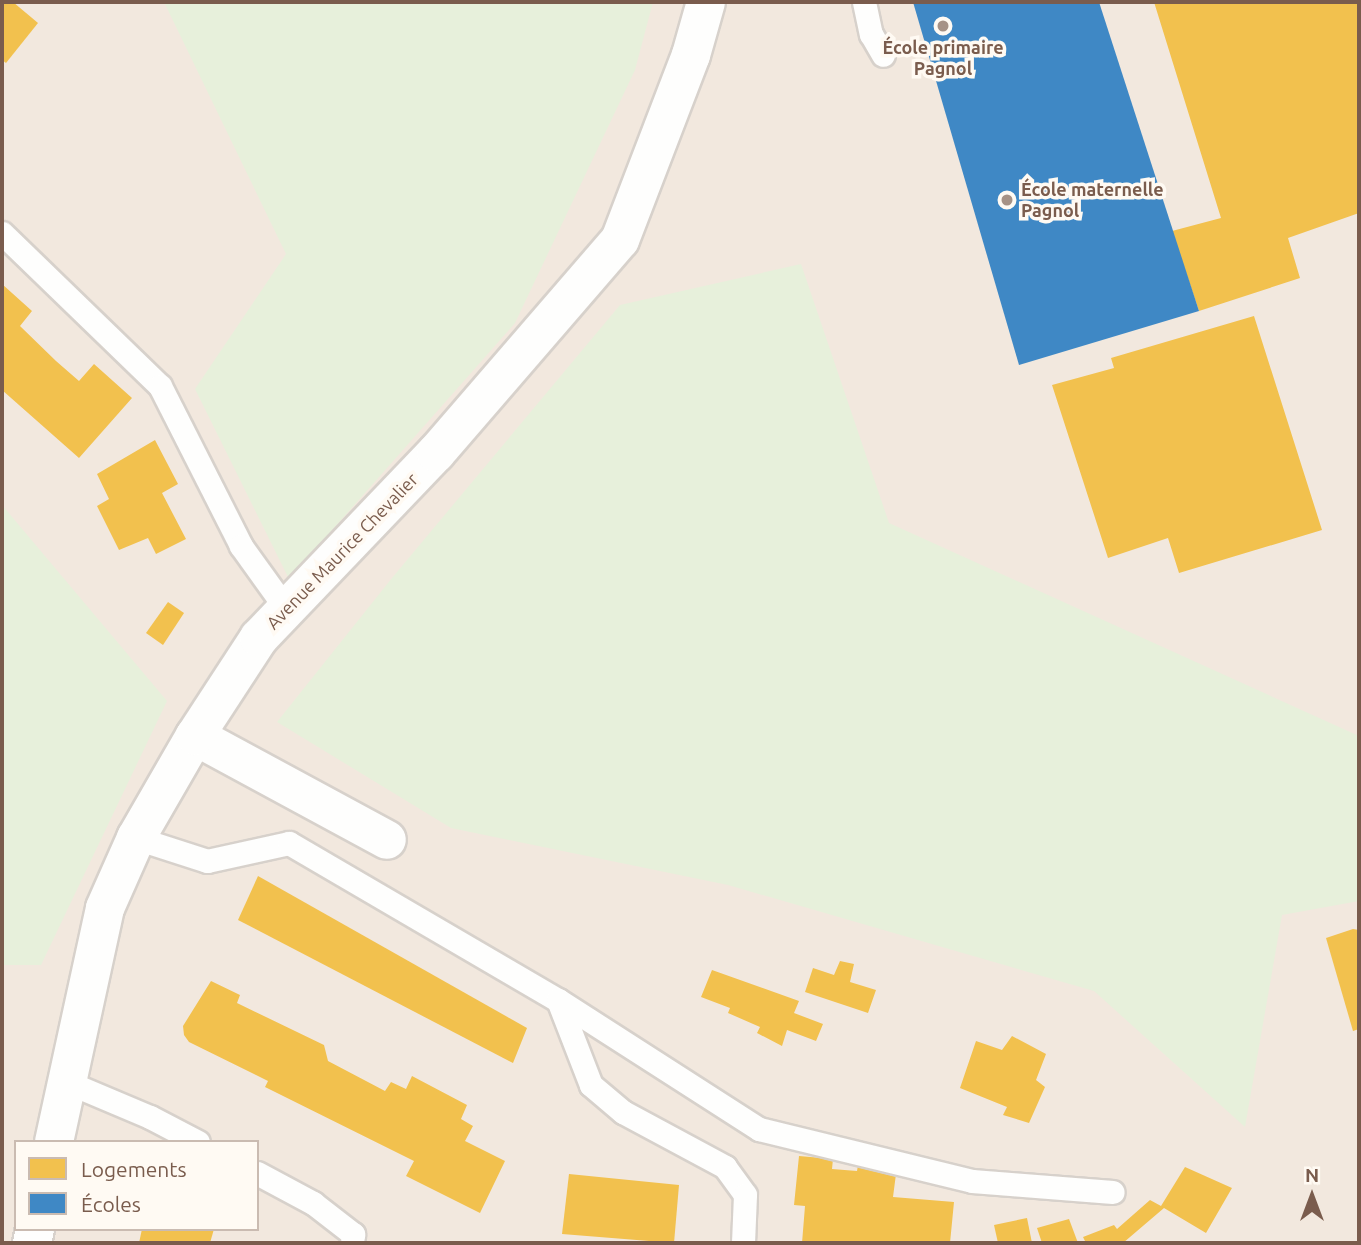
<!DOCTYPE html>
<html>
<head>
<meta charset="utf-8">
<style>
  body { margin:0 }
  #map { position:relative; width:1361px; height:1245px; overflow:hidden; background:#f9f5f0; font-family:Ubuntu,sans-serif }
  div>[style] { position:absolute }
  .residential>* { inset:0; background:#f2e8de }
  .green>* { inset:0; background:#e7f0db }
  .homes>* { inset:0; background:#f2c14e }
  .schools>* { inset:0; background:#3f88c5 }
  .roads { filter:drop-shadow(2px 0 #d7d1cb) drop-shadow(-2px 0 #d7d1cb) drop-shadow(0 2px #d7d1cb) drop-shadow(0 -2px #d7d1cb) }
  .lane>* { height:23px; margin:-11.5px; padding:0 11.5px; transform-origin:11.5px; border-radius:11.5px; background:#fefefd }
  .street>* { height:38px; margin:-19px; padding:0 19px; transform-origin:19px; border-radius:19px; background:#fefefd }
  .dots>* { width:19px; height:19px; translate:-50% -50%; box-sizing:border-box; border:4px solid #fffaf3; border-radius:50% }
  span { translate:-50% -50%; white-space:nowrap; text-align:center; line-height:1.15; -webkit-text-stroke:7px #fffaf3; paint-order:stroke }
  .poi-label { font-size:18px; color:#7a5c4d; font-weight:700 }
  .left { translate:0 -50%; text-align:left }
  .street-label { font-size:18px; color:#7a5c4d }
  .frame { position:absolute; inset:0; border:4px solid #7a5c4d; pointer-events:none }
  .legend { position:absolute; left:14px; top:1140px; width:245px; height:91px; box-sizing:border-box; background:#fffaf3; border:2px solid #cabbb1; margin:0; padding:9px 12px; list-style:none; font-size:21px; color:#7a5c4d }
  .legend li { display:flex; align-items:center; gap:14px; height:35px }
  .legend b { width:35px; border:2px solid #cabbb1 }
  .north { position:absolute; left:1277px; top:1161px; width:70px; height:70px; -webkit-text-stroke:5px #fffaf3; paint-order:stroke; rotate:0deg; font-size:19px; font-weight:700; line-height:28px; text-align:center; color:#7a5c4d }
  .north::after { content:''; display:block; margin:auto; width:24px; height:32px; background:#7a5c4d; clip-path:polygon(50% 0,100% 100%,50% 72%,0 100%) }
</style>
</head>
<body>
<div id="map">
  <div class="residential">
    <div style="clip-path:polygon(evenodd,2px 2px,1359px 2px,1359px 1243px,2px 1243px,2px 2px,16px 1142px,257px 1142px,257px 1229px,16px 1229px,16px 1142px)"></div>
  </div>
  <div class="green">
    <div style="clip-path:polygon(164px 2px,653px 2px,635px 70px,515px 323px,289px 579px,195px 389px,286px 254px)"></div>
    <div style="clip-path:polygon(801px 264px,889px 523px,1359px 736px,1359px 901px,1282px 915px,1245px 1127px,1094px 991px,728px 885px,451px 828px,277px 722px,392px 578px,620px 305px)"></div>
    <div style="clip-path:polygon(2px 505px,167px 701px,41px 965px,2px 965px)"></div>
  </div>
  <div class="homes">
    <div style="clip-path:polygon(2px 2px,13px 2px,38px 23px,6px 63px,2px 60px)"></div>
    <div style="clip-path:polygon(1154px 2px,1359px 2px,1359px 213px,1288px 238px,1300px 278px,1199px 311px,1172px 231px,1221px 218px)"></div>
    <div style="clip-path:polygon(2px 284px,32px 311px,20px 326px,56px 361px,79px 381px,94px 364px,132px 398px,79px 458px,2px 390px)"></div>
    <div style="clip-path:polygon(1254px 316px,1322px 530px,1179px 573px,1168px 538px,1108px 558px,1052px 385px,1114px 368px,1111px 358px)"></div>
    <div style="clip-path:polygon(155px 440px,178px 484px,162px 493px,186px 539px,156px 554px,148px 538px,119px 550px,97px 506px,109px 499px,97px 474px)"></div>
    <div style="clip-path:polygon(168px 602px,184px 613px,163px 645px,146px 633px)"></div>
    <div style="clip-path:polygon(258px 876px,527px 1028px,513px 1063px,238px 920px)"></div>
    <div style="clip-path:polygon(1353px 929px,1359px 930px,1359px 1029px,1353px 1031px,1326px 938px)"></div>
    <div style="clip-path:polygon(840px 961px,854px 964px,850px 982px,876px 990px,868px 1013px,805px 992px,813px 968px,834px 975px)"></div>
    <div style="clip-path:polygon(712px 970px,799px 1001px,794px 1013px,823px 1024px,816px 1041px,787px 1030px,782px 1046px,757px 1033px,760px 1027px,728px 1013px,730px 1008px,701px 997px)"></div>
    <div style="clip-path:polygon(211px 981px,240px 995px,237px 1003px,324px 1045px,328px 1061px,385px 1091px,391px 1082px,406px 1089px,412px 1076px,467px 1105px,461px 1119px,473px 1126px,465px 1141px,505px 1161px,480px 1213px,406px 1176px,414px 1161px,265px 1087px,268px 1081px,189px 1042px,184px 1035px,183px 1026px)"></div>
    <div style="clip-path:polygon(1012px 1036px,1046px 1054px,1036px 1080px,1045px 1087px,1029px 1123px,1003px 1115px,1007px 1107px,960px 1088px,976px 1041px,1002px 1050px)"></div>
    <div style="clip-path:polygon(799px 1156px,833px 1159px,832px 1169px,857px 1171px,858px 1165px,881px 1166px,880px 1173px,896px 1174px,893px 1197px,954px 1202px,950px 1243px,802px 1243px,805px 1206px,794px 1205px)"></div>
    <div style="clip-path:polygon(1185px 1167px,1232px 1188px,1206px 1233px,1164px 1208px,1123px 1243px,1086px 1243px,1083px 1237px,1114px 1225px,1117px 1229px,1150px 1200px,1161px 1206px)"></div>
    <div style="clip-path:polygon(569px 1174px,679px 1185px,674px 1243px,562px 1234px)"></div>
    <div style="clip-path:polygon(1027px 1218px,1032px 1243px,998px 1243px,994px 1225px)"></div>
    <div style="clip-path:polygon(1069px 1219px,1078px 1243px,1042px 1243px,1037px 1228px)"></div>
    <div style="clip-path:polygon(142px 1229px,214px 1229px,210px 1243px,139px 1243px)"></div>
  </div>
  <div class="schools">
    <div style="clip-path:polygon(913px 2px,1099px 2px,1199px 311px,1019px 365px)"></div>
  </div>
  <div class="roads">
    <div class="lane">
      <div style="left:864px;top:2px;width:33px;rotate:78deg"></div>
      <div style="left:871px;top:34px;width:24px;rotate:60deg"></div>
      <div style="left:2px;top:233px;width:220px;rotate:44.1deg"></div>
      <div style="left:160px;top:386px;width:179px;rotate:63.1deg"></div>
      <div style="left:241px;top:546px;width:79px;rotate:54.3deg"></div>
      <div style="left:136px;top:838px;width:75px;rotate:17.9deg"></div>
      <div style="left:207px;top:861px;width:84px;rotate:-12.4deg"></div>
      <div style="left:289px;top:843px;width:311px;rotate:30.3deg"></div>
      <div style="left:558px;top:1000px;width:239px;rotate:32.7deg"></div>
      <div style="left:759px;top:1129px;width:219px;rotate:13.7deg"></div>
      <div style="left:972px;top:1181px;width:141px;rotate:4.5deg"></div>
      <div style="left:558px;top:1000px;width:91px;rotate:68.8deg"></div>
      <div style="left:591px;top:1085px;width:42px;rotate:40.2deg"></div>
      <div style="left:623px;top:1112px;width:116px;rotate:28.3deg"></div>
      <div style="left:725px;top:1167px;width:34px;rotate:54deg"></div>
      <div style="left:745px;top:1195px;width:48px;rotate:92.4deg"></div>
      <div style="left:67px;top:1082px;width:90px;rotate:22.9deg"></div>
      <div style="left:150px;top:1117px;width:54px;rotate:27.5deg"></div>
      <div style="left:257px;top:1173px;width:64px;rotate:28.2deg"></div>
      <div style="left:313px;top:1203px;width:51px;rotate:37.8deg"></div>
      <div style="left:353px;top:1234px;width:9px;rotate:96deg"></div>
    </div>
    <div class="street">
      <div style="left:195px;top:736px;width:218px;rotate:28.4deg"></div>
      <div style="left:54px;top:1142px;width:239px;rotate:-77.7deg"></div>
      <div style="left:105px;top:908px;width:77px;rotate:-66.1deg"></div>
      <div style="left:136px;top:838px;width:118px;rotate:-60deg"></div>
      <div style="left:195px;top:736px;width:117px;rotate:-56.9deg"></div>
      <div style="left:259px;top:638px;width:256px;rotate:-46.3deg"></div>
      <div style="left:436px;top:453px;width:281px;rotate:-49.2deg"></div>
      <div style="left:620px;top:240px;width:198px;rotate:-69deg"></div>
      <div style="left:691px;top:55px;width:55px;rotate:-74.2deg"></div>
      <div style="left:32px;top:1243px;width:14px;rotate:-78deg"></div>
    </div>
  </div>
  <div class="dots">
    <div style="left:943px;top:26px;background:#a69286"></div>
    <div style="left:1007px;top:200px;background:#a69286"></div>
  </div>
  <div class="poi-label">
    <span style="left:943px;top:58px">École primaire<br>Pagnol</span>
    <span class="left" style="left:1021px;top:200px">École maternelle<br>Pagnol</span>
  </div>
  <div class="street-label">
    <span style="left:342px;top:551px;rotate:-46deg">Avenue Maurice Chevalier</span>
  </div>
  <div class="frame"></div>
  <ul class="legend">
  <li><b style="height:19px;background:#f2c14e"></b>Logements</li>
  <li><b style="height:19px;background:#3f88c5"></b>Écoles</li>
  </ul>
  <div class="north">N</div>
</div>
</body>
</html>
